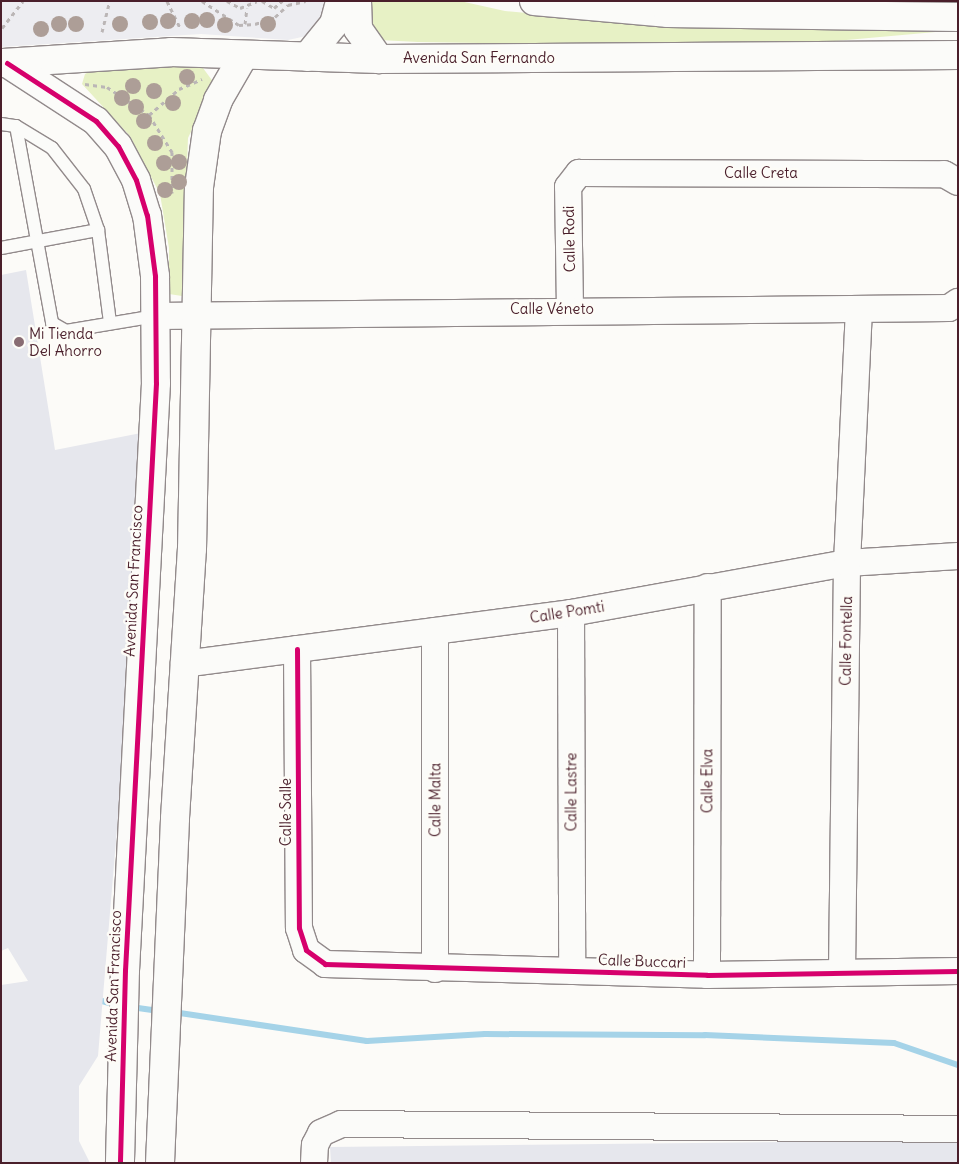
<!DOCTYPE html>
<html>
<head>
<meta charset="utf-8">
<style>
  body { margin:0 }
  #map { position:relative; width:959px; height:1164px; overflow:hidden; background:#fcfbf8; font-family:Delius,sans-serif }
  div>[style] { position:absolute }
  .built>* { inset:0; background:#ededf1 }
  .green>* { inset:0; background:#e7f1c5 }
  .stream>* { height:6px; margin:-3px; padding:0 3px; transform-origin:3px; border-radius:3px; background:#a5d3e8 }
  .building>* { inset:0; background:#e6e7ed }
  .path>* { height:3px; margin-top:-1.5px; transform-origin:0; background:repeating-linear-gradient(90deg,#bbb6b6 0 4px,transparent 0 8px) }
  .roads { filter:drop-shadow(1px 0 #928a8b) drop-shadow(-1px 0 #928a8b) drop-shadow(0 1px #928a8b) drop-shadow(0 -1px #928a8b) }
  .lane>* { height:12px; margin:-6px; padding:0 6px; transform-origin:6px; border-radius:6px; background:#fbfbf9 }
  .street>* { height:26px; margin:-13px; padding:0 13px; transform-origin:13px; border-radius:13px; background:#fbfbf9 }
  .secondary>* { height:28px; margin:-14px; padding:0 14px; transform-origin:14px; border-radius:14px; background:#fbfbf9 }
  .cycleway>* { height:5px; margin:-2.5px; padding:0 2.5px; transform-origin:2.5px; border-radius:2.5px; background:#d6006c }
  .trees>* { width:16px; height:16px; margin:-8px; border-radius:50%; background:#ad9e97 }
  .dots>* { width:14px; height:14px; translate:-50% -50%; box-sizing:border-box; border:2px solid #fdfcf7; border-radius:50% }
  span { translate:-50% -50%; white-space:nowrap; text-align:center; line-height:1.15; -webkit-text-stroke:5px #fdfcf7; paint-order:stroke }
  .street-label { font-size:15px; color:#4a1f2b }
  .poi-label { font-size:15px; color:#4a1f2b }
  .left { translate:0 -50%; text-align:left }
  .frame { position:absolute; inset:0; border:2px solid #4a1f2b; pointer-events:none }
</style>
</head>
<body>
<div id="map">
  <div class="built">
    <div style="clip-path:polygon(1px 1px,332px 1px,311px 35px,288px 40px,201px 34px,1px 47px)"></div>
  </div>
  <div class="green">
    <div style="clip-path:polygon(366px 1px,460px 1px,505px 11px,602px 20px,958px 30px,813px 43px,679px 46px,418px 42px,379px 40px,364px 29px)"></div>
    <div style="clip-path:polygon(174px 65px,203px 68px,214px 83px,188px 138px,182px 296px,169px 294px,169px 248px,160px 194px,130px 136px,82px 84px,85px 74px,93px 70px)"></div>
  </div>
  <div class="stream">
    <div style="left:95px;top:999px;width:25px;rotate:16deg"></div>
    <div style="left:131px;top:1007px;width:30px;rotate:8deg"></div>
    <div style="left:173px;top:1012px;width:196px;rotate:8.5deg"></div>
    <div style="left:367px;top:1041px;width:118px;rotate:-3.4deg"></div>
    <div style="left:485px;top:1034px;width:220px;rotate:0.3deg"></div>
    <div style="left:705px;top:1035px;width:189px;rotate:2.4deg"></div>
    <div style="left:894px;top:1043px;width:68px;rotate:19deg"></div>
  </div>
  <div class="building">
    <div style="clip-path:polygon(26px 270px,55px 450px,141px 433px,127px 709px,98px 1056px,79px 1086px,79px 1141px,90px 1163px,1px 1163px,1px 985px,28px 981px,8px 948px,1px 951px,1px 275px)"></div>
    <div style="clip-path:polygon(958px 1140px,958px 1163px,331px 1163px,330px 1147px)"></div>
  </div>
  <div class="path">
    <div style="left:167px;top:1px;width:30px;rotate:64deg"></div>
    <div style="left:202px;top:1px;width:44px;rotate:33deg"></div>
    <div style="left:239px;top:25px;width:16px;rotate:-4deg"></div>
    <div style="left:255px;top:24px;width:21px;rotate:-19deg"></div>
    <div style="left:275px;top:17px;width:18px;rotate:-43deg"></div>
    <div style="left:288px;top:5px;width:18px;rotate:-13deg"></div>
    <div style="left:227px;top:1px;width:15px;rotate:28deg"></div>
    <div style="left:240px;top:8px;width:18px;rotate:-22deg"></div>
    <div style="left:262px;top:1px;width:14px;rotate:30deg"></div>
    <div style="left:274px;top:8px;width:11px;rotate:-41deg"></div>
    <div style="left:245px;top:24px;width:16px;rotate:-83deg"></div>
    <div style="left:2px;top:28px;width:34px;rotate:-52deg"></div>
    <div style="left:102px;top:32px;width:32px;rotate:-76deg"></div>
    <div style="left:85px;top:84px;width:22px;rotate:8deg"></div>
    <div style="left:107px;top:87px;width:50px;rotate:33.7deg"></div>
    <div style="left:149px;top:115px;width:44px;rotate:58.1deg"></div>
    <div style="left:172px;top:152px;width:41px;rotate:90deg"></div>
    <div style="left:149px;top:115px;width:40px;rotate:-41deg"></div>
    <div style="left:179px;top:89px;width:25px;rotate:-23deg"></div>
  </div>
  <div class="roads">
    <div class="lane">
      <div style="left:1px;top:124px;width:15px;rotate:8deg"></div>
      <div style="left:16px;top:126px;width:42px;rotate:31.4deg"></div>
      <div style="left:52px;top:148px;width:52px;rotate:52deg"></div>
      <div style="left:84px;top:189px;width:43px;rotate:71.1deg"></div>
      <div style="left:98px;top:230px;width:94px;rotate:82.6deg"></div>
      <div style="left:16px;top:126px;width:200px;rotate:79.6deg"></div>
      <div style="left:52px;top:323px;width:16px;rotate:30deg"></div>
      <div style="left:66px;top:331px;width:91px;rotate:-9.5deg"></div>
      <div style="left:1px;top:248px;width:99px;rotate:-10.5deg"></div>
    </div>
    <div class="street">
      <div style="left:570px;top:309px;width:122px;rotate:-90.9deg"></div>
      <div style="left:568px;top:187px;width:18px;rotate:-52deg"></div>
      <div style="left:579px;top:173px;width:365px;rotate:0.2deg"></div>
      <div style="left:944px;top:174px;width:16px;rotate:30deg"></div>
      <div style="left:156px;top:316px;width:793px;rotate:-0.58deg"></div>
      <div style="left:949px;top:308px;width:11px;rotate:-34deg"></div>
      <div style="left:571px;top:613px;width:358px;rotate:89.8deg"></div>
      <div style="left:435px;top:631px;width:338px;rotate:90deg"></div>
      <div style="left:297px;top:649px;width:279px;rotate:89.6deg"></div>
      <div style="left:299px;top:928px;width:23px;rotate:72deg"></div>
      <div style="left:306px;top:950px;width:24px;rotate:36deg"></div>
      <div style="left:325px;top:964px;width:382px;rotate:1.6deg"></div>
      <div style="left:707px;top:975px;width:251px;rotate:-0.9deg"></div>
      <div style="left:184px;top:664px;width:390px;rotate:-7.5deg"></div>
      <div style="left:571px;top:613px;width:280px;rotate:-10.3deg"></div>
      <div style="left:847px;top:563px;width:111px;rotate:-3.6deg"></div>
      <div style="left:842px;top:973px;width:410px;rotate:-89.3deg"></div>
      <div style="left:847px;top:563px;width:254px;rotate:-87.3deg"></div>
      <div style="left:707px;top:975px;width:388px;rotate:-89.9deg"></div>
      <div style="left:314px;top:1163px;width:18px;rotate:-87deg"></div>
      <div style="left:315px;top:1145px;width:13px;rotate:-63deg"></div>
      <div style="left:321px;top:1133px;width:22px;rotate:-24deg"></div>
      <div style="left:341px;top:1124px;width:617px;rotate:0.46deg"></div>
    </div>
    <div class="secondary">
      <div style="left:357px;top:1px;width:28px;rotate:88deg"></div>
      <div style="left:358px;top:29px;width:37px;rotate:55deg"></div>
      <div style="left:534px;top:1px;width:135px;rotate:5.1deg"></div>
      <div style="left:668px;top:13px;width:290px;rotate:0.8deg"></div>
      <div style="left:307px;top:57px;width:43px;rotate:-50.7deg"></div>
      <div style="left:334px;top:24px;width:24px;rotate:-75deg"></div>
      <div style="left:3px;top:63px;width:168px;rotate:-3.7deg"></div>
      <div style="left:171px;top:52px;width:208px;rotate:1.9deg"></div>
      <div style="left:379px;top:59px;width:579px;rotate:-0.4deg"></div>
      <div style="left:7px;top:63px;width:106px;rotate:33.1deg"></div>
      <div style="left:96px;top:121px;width:33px;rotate:49deg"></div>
      <div style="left:118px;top:146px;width:38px;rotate:62deg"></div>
      <div style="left:136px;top:180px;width:37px;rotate:73deg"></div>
      <div style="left:147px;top:215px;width:62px;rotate:82.5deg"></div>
      <div style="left:155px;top:276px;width:107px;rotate:89.5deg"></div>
      <div style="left:156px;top:383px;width:588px;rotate:93.02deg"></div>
      <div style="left:125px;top:970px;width:193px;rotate:91.5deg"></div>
      <div style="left:160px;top:1163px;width:345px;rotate:-87.5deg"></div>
      <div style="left:175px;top:818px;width:270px;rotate:-86.4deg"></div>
      <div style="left:192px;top:549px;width:362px;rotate:-88.9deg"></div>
      <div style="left:199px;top:187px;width:57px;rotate:-81.9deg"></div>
      <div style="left:207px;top:131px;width:33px;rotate:-70deg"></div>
      <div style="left:218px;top:100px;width:52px;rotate:-60deg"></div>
    </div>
  </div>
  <div class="cycleway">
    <div style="left:7px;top:63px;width:106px;rotate:33.1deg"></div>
    <div style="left:96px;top:121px;width:33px;rotate:49deg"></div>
    <div style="left:118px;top:146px;width:38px;rotate:62deg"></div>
    <div style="left:136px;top:180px;width:37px;rotate:73deg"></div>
    <div style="left:147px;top:215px;width:62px;rotate:82.5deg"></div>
    <div style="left:155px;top:276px;width:107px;rotate:89.5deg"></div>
    <div style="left:156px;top:383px;width:588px;rotate:93.02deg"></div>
    <div style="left:125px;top:970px;width:193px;rotate:91.5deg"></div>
    <div style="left:297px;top:649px;width:279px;rotate:89.6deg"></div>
    <div style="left:299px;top:928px;width:23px;rotate:72deg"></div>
    <div style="left:306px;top:950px;width:24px;rotate:36deg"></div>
    <div style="left:325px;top:964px;width:382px;rotate:1.6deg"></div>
    <div style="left:707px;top:975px;width:251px;rotate:-0.9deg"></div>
  </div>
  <div class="trees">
    <div style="left:207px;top:20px"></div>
    <div style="left:168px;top:21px"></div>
    <div style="left:192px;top:21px"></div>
    <div style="left:150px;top:22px"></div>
    <div style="left:59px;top:24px"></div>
    <div style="left:76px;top:24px"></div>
    <div style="left:120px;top:24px"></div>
    <div style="left:268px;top:24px"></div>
    <div style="left:225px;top:25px"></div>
    <div style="left:41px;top:29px"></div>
    <div style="left:187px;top:77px"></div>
    <div style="left:133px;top:86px"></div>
    <div style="left:154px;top:91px"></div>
    <div style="left:122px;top:98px"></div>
    <div style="left:173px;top:103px"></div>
    <div style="left:136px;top:107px"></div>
    <div style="left:144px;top:121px"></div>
    <div style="left:155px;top:143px"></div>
    <div style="left:179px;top:162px"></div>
    <div style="left:164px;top:163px"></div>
    <div style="left:179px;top:182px"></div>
    <div style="left:165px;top:190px"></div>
  </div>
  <div class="dots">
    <div style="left:19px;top:342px;background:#886c73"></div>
  </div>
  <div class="street-label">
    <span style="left:479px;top:58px">Avenida San Fernando</span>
    <span style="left:761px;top:173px">Calle Creta</span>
    <span style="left:569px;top:239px;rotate:-91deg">Calle Rodi</span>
    <span style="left:552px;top:309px">Calle Véneto</span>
    <span style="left:133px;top:581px;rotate:-87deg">Avenida San Francisco</span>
    <span style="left:567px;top:612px;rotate:-9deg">Calle Pomti</span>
    <span style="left:846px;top:641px;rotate:-89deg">Calle Fontella</span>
    <span style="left:707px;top:781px;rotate:-90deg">Calle Elva</span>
    <span style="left:571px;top:792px;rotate:-90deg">Calle Lastre</span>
    <span style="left:435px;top:800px;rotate:-90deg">Calle Malta</span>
    <span style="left:286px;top:812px;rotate:-90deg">Calle Salle</span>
    <span style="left:642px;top:961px;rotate:2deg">Calle Buccari</span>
    <span style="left:113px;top:986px;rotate:-88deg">Avenida San Francisco</span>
  </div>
  <div class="poi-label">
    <span class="left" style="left:29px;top:342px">Mi Tienda<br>Del Ahorro</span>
  </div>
  <div class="frame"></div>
</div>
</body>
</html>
